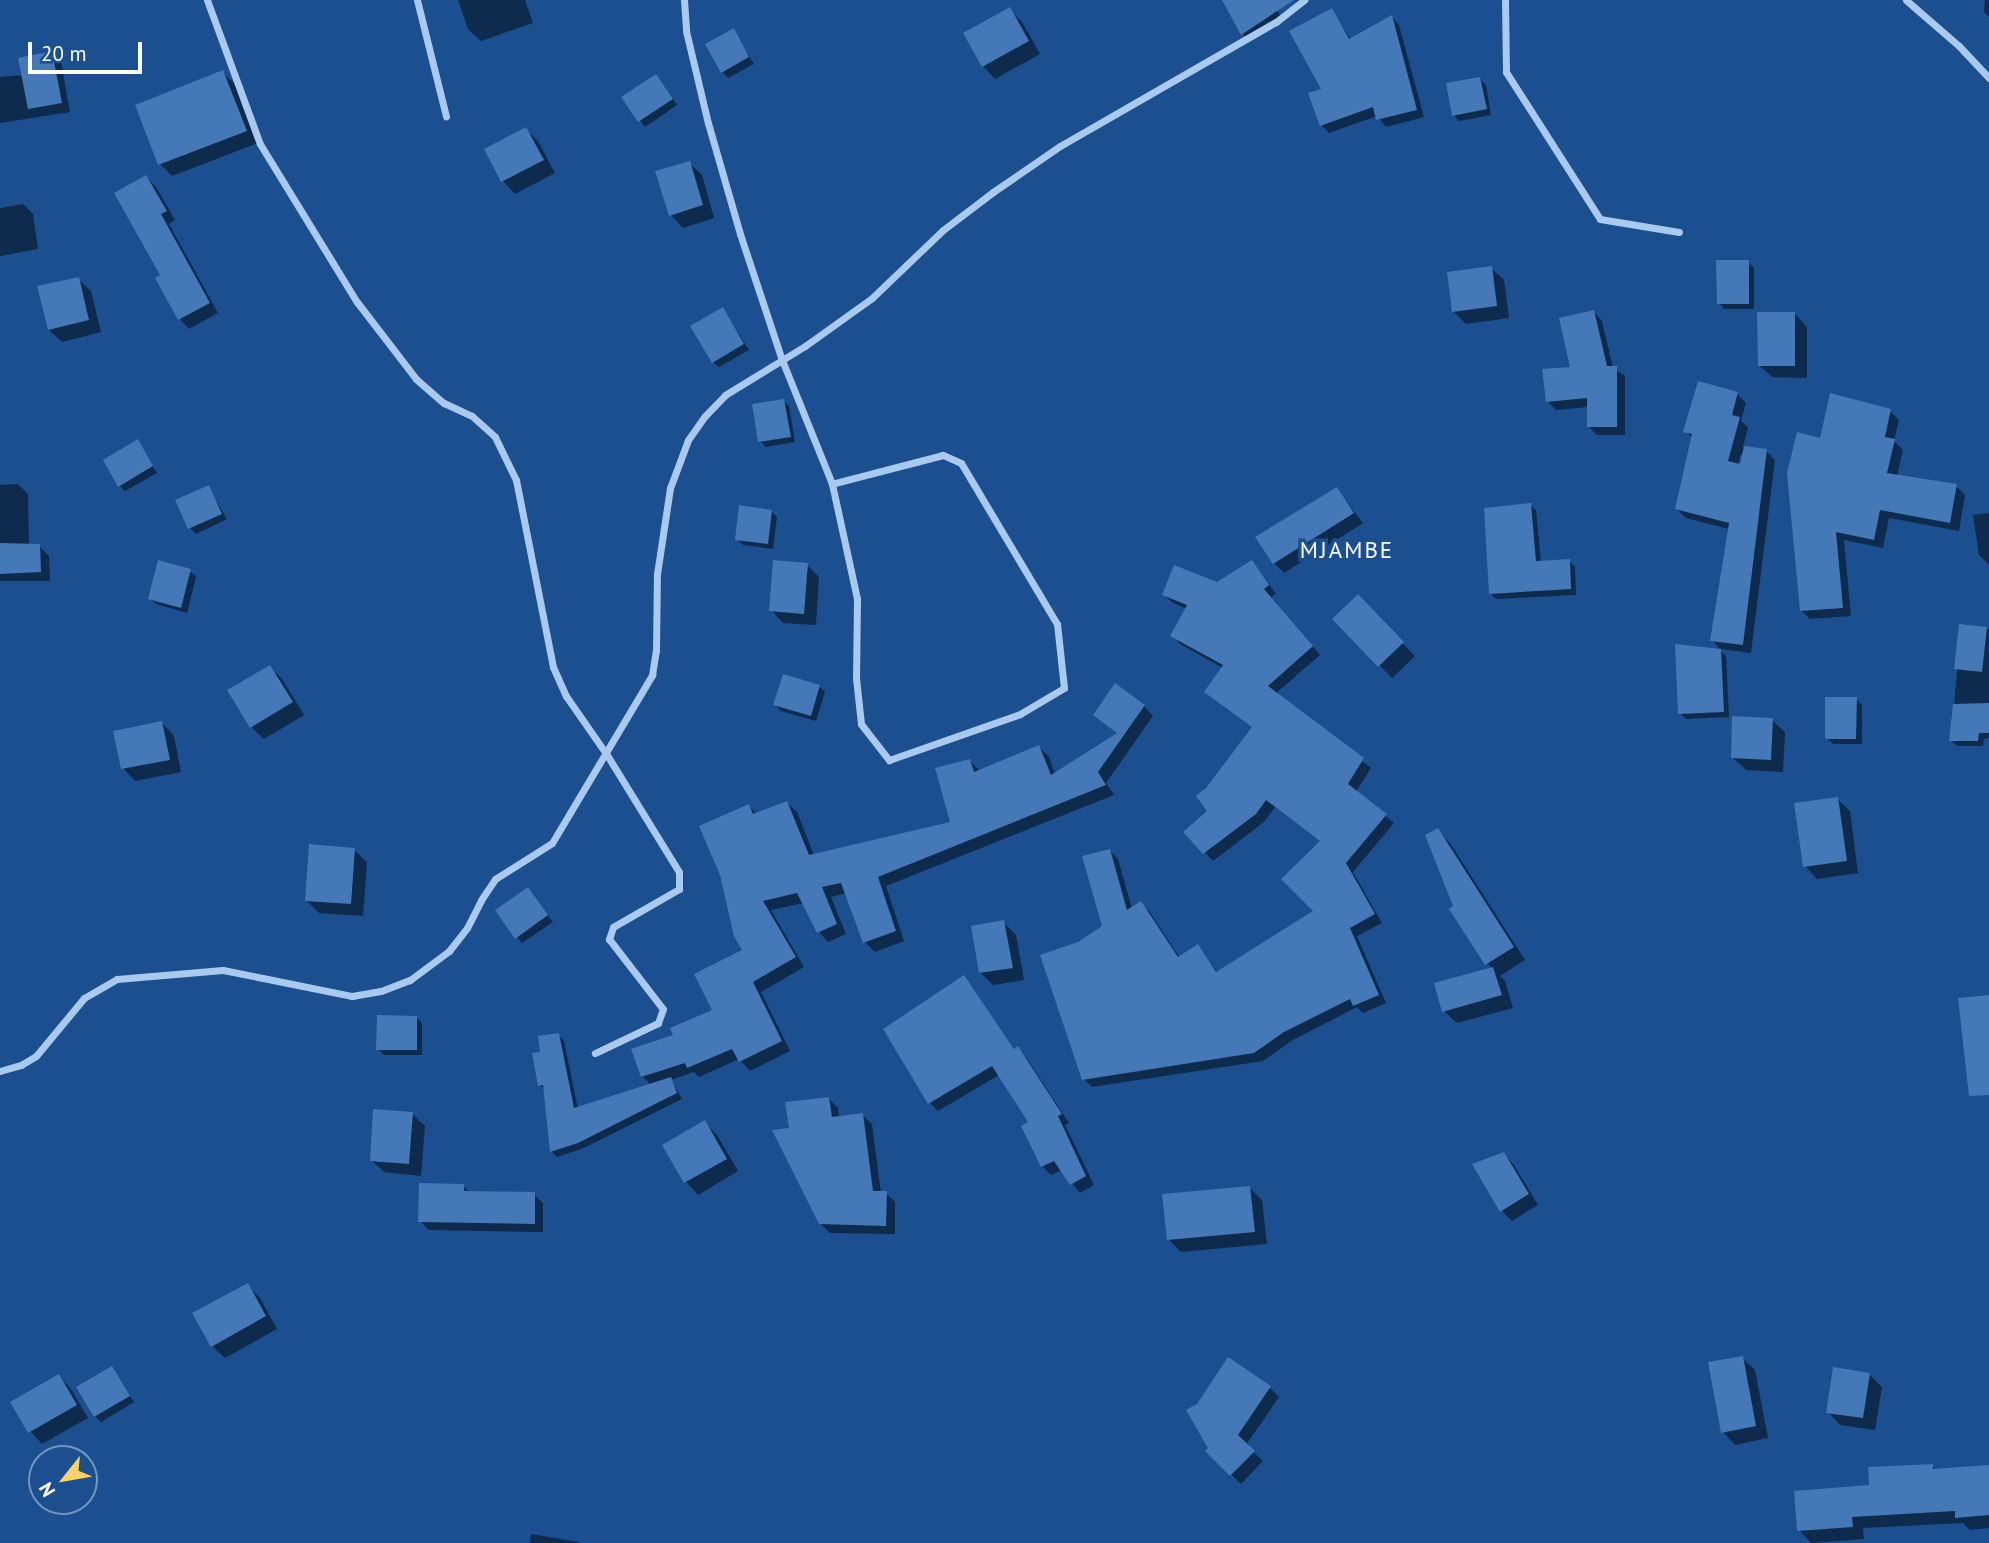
<!DOCTYPE html>
<html>
<head>
<meta charset="utf-8">
<style>
  body { margin:0 }
  #map { position:relative; width:1989px; height:1543px; overflow:hidden; background:#1b4f8f; font-family:"PT Sans",sans-serif }
  div>[style] { position:absolute }
  .shadow>* { inset:0; background:#0007 }
  .building>* { inset:0; background:#4478b7 }
  .minor>* { height:7px; margin:-3.5px; padding:0 3.5px; transform-origin:3.5px; border-radius:3.5px; background:#a9c9ee }
  span { translate:-50% -50%; white-space:nowrap; text-align:center; line-height:1.15; -webkit-text-stroke:7px #1b4f8f; paint-order:stroke }
  .quarter-label { font-size:23px; color:#fff; letter-spacing:2px }
  .north { position:absolute; left:28px; top:1445px; width:70px; height:70px; box-sizing:border-box; background:#1b4f8f; border:2px solid #7695bc; border-radius:50%; rotate:239deg; font-size:19px; font-weight:700; line-height:28px; text-align:center; color:#fff }
  .north::after { content:''; display:block; margin:auto; width:24px; height:32px; background:#ffd166; clip-path:polygon(50% 0,100% 100%,50% 72%,0 100%) }
  .scale { position:absolute; left:28px; top:42px; width:114px; height:32px; box-sizing:border-box; border:4px solid #fff; border-top:0; padding-left:9px; font-size:21px; line-height:24px; white-space:nowrap; color:#fff; -webkit-text-stroke:5px #1b4f8f; paint-order:stroke }
</style>
</head>
<body>
<div id="map">
  <div class="shadow">
    <div style="clip-path:polygon(458px 0,525px 0,533px 23px,481px 41px,468px 29px)"></div>
    <div style="clip-path:polygon(1246px 0,1272px 0,1282px 19px,1248px 39px,1243px 34px)"></div>
    <div style="clip-path:polygon(1985px 0,1989px 0,1989px 17px,1984px 12px)"></div>
    <div style="clip-path:polygon(1010px 10px,1022px 22px,1040px 54px,995px 79px,983px 66px)"></div>
    <div style="clip-path:polygon(1331px 10px,1351px 40px,1392px 17px,1399px 25px,1424px 117px,1386px 127px,1377px 116px,1329px 133px,1321px 125px)"></div>
    <div style="clip-path:polygon(733px 30px,754px 64px,728px 78px,722px 72px)"></div>
    <div style="clip-path:polygon(51px 53px,61px 62px,70px 112px,0 123px,0 77px,23px 75px)"></div>
    <div style="clip-path:polygon(222px 72px,235px 84px,258px 143px,172px 176px,160px 164px)"></div>
    <div style="clip-path:polygon(656px 76px,677px 105px,645px 127px,624px 98px)"></div>
    <div style="clip-path:polygon(1480px 79px,1486px 85px,1491px 115px,1459px 121px,1454px 115px)"></div>
    <div style="clip-path:polygon(525px 129px,538px 141px,555px 173px,515px 194px,503px 181px,486px 149px)"></div>
    <div style="clip-path:polygon(689px 163px,702px 175px,714px 218px,683px 228px,671px 215px)"></div>
    <div style="clip-path:polygon(146px 177px,156px 187px,175px 220px,169px 224px,218px 313px,189px 329px,180px 319px,158px 279px,162px 276px)"></div>
    <div style="clip-path:polygon(23px 204px,33px 214px,38px 249px,0 256px,0 208px)"></div>
    <div style="clip-path:polygon(1748px 262px,1754px 268px,1754px 309px,1724px 309px,1719px 303px)"></div>
    <div style="clip-path:polygon(1491px 268px,1504px 280px,1509px 318px,1466px 324px,1454px 312px)"></div>
    <div style="clip-path:polygon(78px 279px,91px 291px,101px 332px,62px 342px,49px 330px)"></div>
    <div style="clip-path:polygon(723px 309px,749px 350px,719px 367px,713px 362px)"></div>
    <div style="clip-path:polygon(1594px 312px,1602px 321px,1613px 368px,1625px 376px,1625px 435px,1597px 435px,1588px 426px,1588px 407px,1556px 410px,1547px 401px,1572px 368px)"></div>
    <div style="clip-path:polygon(1795px 314px,1807px 327px,1807px 378px,1772px 377px,1759px 365px)"></div>
    <div style="clip-path:polygon(evenodd,1737px 394px,1746px 403px,1741px 421px,1748px 427px,1743px 447px,1766px 451px,1775px 460px,1751px 653px,1720px 649px,1712px 640px,1729px 529px,1686px 518px,1677px 509px,1693px 438px,1685px 431px,1737px 394px,1741px 454px,1744px 455px,1741px 466px,1738px 465px,1741px 454px)"></div>
    <div style="clip-path:polygon(783px 401px,789px 406px,795px 442px,766px 447px,760px 441px)"></div>
    <div style="clip-path:polygon(1890px 411px,1899px 420px,1894px 441px,1903px 450px,1897px 476px,1956px 486px,1965px 495px,1959px 531px,1889px 518px,1883px 548px,1844px 540px,1851px 616px,1810px 619px,1801px 610px,1821px 440px)"></div>
    <div style="clip-path:polygon(137px 442px,157px 473px,125px 491px,120px 486px)"></div>
    <div style="clip-path:polygon(18px 484px,28px 494px,29px 546px,39px 546px,49px 556px,50px 581px,0 581px,0 485px)"></div>
    <div style="clip-path:polygon(208px 487px,227px 519px,196px 534px,190px 528px)"></div>
    <div style="clip-path:polygon(1337px 489px,1363px 523px,1284px 573px,1274px 563px)"></div>
    <div style="clip-path:polygon(1530px 505px,1536px 510px,1541px 562px,1569px 561px,1575px 567px,1576px 595px,1496px 599px,1490px 593px)"></div>
    <div style="clip-path:polygon(771px 511px,777px 517px,773px 549px,743px 545px,737px 539px)"></div>
    <div style="clip-path:polygon(1989px 513px,1989px 565px,1979px 555px,1973px 515px)"></div>
    <div style="clip-path:polygon(1252px 562px,1276px 594px,1271px 597px,1320px 655px,1275px 694px,1371px 768px,1356px 792px,1394px 823px,1353px 872px,1382px 923px,1357px 936px,1386px 1003px,1363px 1013px,1357px 1007px,1293px 1040px,1263px 1061px,1092px 1087px,1084px 1079px,1079px 943px,1104px 927px,1110px 851px,1118px 859px,1132px 909px,1140px 903px,1149px 911px,1180px 958px,1198px 946px,1218px 973px,1316px 912px,1322px 842px,1275px 807px,1264px 822px,1213px 861px,1186px 832px,1209px 811px,1207px 789px,1254px 728px,1206px 692px,1223px 668px,1180px 644px,1172px 635px,1187px 609px,1173px 603px,1164px 595px,1217px 584px)"></div>
    <div style="clip-path:polygon(807px 565px,819px 577px,816px 625px,783px 623px,771px 610px)"></div>
    <div style="clip-path:polygon(190px 571px,196px 577px,187px 613px,156px 604px,150px 598px)"></div>
    <div style="clip-path:polygon(1358px 597px,1415px 656px,1392px 678px,1335px 619px)"></div>
    <div style="clip-path:polygon(1961px 626px,1989px 629px,1989px 738px,1984px 739px,1983px 746px,1957px 746px,1951px 740px)"></div>
    <div style="clip-path:polygon(1720px 650px,1726px 656px,1729px 717px,1686px 719px,1680px 713px)"></div>
    <div style="clip-path:polygon(270px 667px,282px 679px,304px 715px,264px 739px,251px 727px)"></div>
    <div style="clip-path:polygon(819px 686px,825px 692px,816px 721px,781px 711px,775px 705px)"></div>
    <div style="clip-path:polygon(1856px 699px,1862px 705px,1862px 744px,1833px 744px,1827px 738px)"></div>
    <div style="clip-path:polygon(1144px 706px,1153px 716px,1106px 783px,1114px 795px,886px 886px,904px 941px,875px 952px,865px 942px,847px 893px,831px 897px,846px 934px,828px 942px,819px 932px,804px 903px,771px 910px,804px 967px,761px 992px,790px 1051px,750px 1071px,739px 1059px,699px 1077px,694px 1072px,671px 1080px,682px 1099px,584px 1148px,557px 1157px,551px 1151px,545px 1090px,540px 1085px,542px 1053px,558px 1035px,564px 1041px,578px 1109px,651px 1085px,642px 1076px,675px 1036px,715px 1011px,745px 951px,749px 806px,757px 814px,787px 803px,797px 812px,814px 855px,952px 823px,970px 761px,980px 771px,1039px 747px,1049px 757px,1055px 774px,1118px 734px,1095px 714px)"></div>
    <div style="clip-path:polygon(1772px 720px,1785px 732px,1783px 772px,1746px 770px,1733px 758px)"></div>
    <div style="clip-path:polygon(162px 723px,174px 736px,181px 772px,135px 781px,123px 768px)"></div>
    <div style="clip-path:polygon(1837px 799px,1850px 811px,1858px 873px,1817px 879px,1805px 866px)"></div>
    <div style="clip-path:polygon(1437px 830px,1450px 843px,1525px 960px,1500px 976px,1505px 981px,1513px 1008px,1457px 1023px,1444px 1011px,1492px 969px,1451px 909px,1455px 907px)"></div>
    <div style="clip-path:polygon(354px 850px,367px 862px,363px 916px,319px 913px,306px 900px)"></div>
    <div style="clip-path:polygon(528px 889px,553px 922px,522px 943px,517px 937px)"></div>
    <div style="clip-path:polygon(1003px 922px,1016px 935px,1024px 980px,993px 985px,980px 972px)"></div>
    <div style="clip-path:polygon(964px 977px,1015px 1050px,1018px 1048px,1026px 1057px,1069px 1123px,1065px 1125px,1094px 1185px,1080px 1193px,1062px 1170px,1051px 1175px,1042px 1166px,1031px 1123px,999px 1075px,938px 1111px,930px 1103px)"></div>
    <div style="clip-path:polygon(416px 1017px,422px 1023px,422px 1055px,384px 1055px,378px 1049px)"></div>
    <div style="clip-path:polygon(829px 1099px,838px 1108px,839px 1118px,863px 1115px,872px 1124px,881px 1193px,886px 1193px,895px 1202px,895px 1234px,830px 1233px,820px 1223px,791px 1129px)"></div>
    <div style="clip-path:polygon(412px 1114px,425px 1126px,421px 1176px,384px 1172px,371px 1160px)"></div>
    <div style="clip-path:polygon(704px 1122px,717px 1135px,738px 1171px,698px 1195px,686px 1182px,664px 1145px)"></div>
    <div style="clip-path:polygon(1504px 1154px,1514px 1165px,1538px 1205px,1512px 1221px,1502px 1211px)"></div>
    <div style="clip-path:polygon(463px 1186px,470px 1193px,534px 1194px,543px 1203px,543px 1232px,429px 1230px,420px 1221px)"></div>
    <div style="clip-path:polygon(1249px 1187px,1262px 1200px,1267px 1244px,1181px 1252px,1169px 1240px)"></div>
    <div style="clip-path:polygon(247px 1285px,260px 1298px,277px 1329px,225px 1358px,212px 1346px)"></div>
    <div style="clip-path:polygon(1742px 1358px,1755px 1370px,1768px 1438px,1735px 1445px,1723px 1432px)"></div>
    <div style="clip-path:polygon(111px 1368px,134px 1402px,101px 1422px,95px 1416px)"></div>
    <div style="clip-path:polygon(1869px 1374px,1882px 1387px,1875px 1430px,1840px 1425px,1828px 1412px)"></div>
    <div style="clip-path:polygon(59px 1376px,71px 1389px,88px 1418px,42px 1444px,30px 1431px)"></div>
    <div style="clip-path:polygon(1270px 1388px,1279px 1397px,1246px 1445px,1263px 1461px,1241px 1484px,1207px 1451px)"></div>
    <div style="clip-path:polygon(1932px 1466px,1937px 1471px,1989px 1466px,1989px 1528px,1970px 1530px,1963px 1523px,1863px 1528px,1864px 1539px,1811px 1543px,1799px 1530px)"></div>
    <div style="clip-path:polygon(531px 1534px,579px 1542px,579px 1543px,530px 1543px)"></div>
  </div>
  <div class="building">
    <div style="clip-path:polygon(1222px 0,1294px 0,1241px 35px)"></div>
    <div style="clip-path:polygon(1010px 7px,1029px 41px,982px 67px,963px 33px)"></div>
    <div style="clip-path:polygon(1332px 8px,1349px 39px,1392px 15px,1417px 110px,1376px 120px,1373px 107px,1320px 126px,1308px 93px,1321px 89px,1289px 31px)"></div>
    <div style="clip-path:polygon(734px 28px,749px 57px,721px 73px,705px 44px)"></div>
    <div style="clip-path:polygon(52px 51px,62px 103px,28px 109px,18px 58px)"></div>
    <div style="clip-path:polygon(223px 70px,247px 131px,158px 165px,135px 105px)"></div>
    <div style="clip-path:polygon(656px 74px,673px 99px,638px 122px,621px 97px)"></div>
    <div style="clip-path:polygon(1480px 77px,1487px 109px,1452px 116px,1446px 83px)"></div>
    <div style="clip-path:polygon(526px 127px,544px 160px,501px 182px,484px 149px)"></div>
    <div style="clip-path:polygon(690px 161px,703px 205px,669px 216px,655px 171px)"></div>
    <div style="clip-path:polygon(146px 175px,167px 211px,161px 214px,210px 303px,178px 320px,155px 278px,160px 275px,114px 193px)"></div>
    <div style="clip-path:polygon(1716px 260px,1749px 260px,1749px 304px,1717px 304px)"></div>
    <div style="clip-path:polygon(1492px 266px,1497px 306px,1452px 312px,1447px 272px)"></div>
    <div style="clip-path:polygon(79px 277px,89px 320px,48px 330px,37px 286px)"></div>
    <div style="clip-path:polygon(723px 307px,744px 344px,712px 363px,690px 326px)"></div>
    <div style="clip-path:polygon(1594px 310px,1607px 366px,1617px 366px,1617px 427px,1587px 427px,1587px 398px,1546px 402px,1542px 369px,1570px 367px,1559px 318px)"></div>
    <div style="clip-path:polygon(1757px 312px,1795px 312px,1795px 366px,1758px 366px)"></div>
    <div style="clip-path:polygon(1698px 381px,1738px 392px,1732px 415px,1740px 417px,1728px 461px,1740px 464px,1744px 446px,1767px 449px,1743px 645px,1710px 641px,1729px 523px,1675px 509px,1692px 434px,1683px 432px)"></div>
    <div style="clip-path:polygon(1830px 393px,1891px 409px,1885px 437px,1895px 439px,1887px 473px,1957px 484px,1950px 523px,1880px 510px,1874px 540px,1836px 532px,1843px 608px,1800px 611px,1787px 473px,1797px 432px,1820px 438px)"></div>
    <div style="clip-path:polygon(784px 399px,791px 437px,758px 442px,752px 404px)"></div>
    <div style="clip-path:polygon(138px 439px,153px 466px,118px 487px,103px 460px)"></div>
    <div style="clip-path:polygon(209px 485px,222px 514px,188px 529px,175px 500px)"></div>
    <div style="clip-path:polygon(1337px 487px,1354px 513px,1273px 564px,1255px 537px)"></div>
    <div style="clip-path:polygon(1531px 503px,1536px 561px,1570px 559px,1571px 589px,1489px 594px,1484px 508px)"></div>
    <div style="clip-path:polygon(739px 505px,772px 510px,768px 544px,735px 540px)"></div>
    <div style="clip-path:polygon(0 543px,40px 544px,41px 572px,0 574px)"></div>
    <div style="clip-path:polygon(158px 560px,191px 569px,181px 608px,148px 599px)"></div>
    <div style="clip-path:polygon(773px 560px,808px 563px,804px 614px,769px 611px)"></div>
    <div style="clip-path:polygon(1252px 560px,1269px 585px,1264px 589px,1313px 646px,1268px 686px,1364px 758px,1348px 784px,1387px 814px,1346px 863px,1375px 914px,1350px 928px,1379px 995px,1353px 1006px,1350px 999px,1284px 1032px,1254px 1053px,1082px 1080px,1040px 955px,1078px 942px,1102px 926px,1082px 856px,1110px 849px,1127px 910px,1141px 901px,1178px 957px,1198px 944px,1216px 972px,1313px 911px,1281px 879px,1320px 841px,1266px 800px,1256px 814px,1203px 854px,1183px 832px,1207px 811px,1196px 796px,1206px 788px,1252px 727px,1204px 692px,1223px 665px,1170px 636px,1187px 605px,1162px 595px,1174px 565px,1217px 582px)"></div>
    <div style="clip-path:polygon(1358px 594px,1404px 642px,1378px 667px,1332px 619px)"></div>
    <div style="clip-path:polygon(1959px 624px,1987px 627px,1982px 672px,1954px 669px)"></div>
    <div style="clip-path:polygon(1675px 644px,1721px 649px,1724px 712px,1678px 714px)"></div>
    <div style="clip-path:polygon(270px 665px,293px 702px,250px 728px,227px 690px)"></div>
    <div style="clip-path:polygon(783px 674px,820px 685px,811px 716px,773px 705px)"></div>
    <div style="clip-path:polygon(1115px 683px,1145px 705px,1098px 772px,1106px 785px,878px 877px,896px 931px,863px 943px,841px 883px,822px 887px,837px 924px,817px 933px,797px 893px,763px 901px,796px 957px,753px 982px,782px 1041px,739px 1062px,732px 1049px,687px 1068px,685px 1063px,641px 1077px,631px 1049px,673px 1035px,670px 1028px,712px 1010px,694px 974px,742px 950px,734px 936px,720px 875px,699px 826px,749px 804px,753px 814px,787px 801px,809px 855px,950px 822px,935px 768px,970px 759px,974px 772px,1039px 745px,1051px 775px,1117px 733px,1093px 715px)"></div>
    <div style="clip-path:polygon(1825px 697px,1857px 697px,1856px 739px,1825px 739px)"></div>
    <div style="clip-path:polygon(1989px 703px,1989px 733px,1979px 733px,1978px 741px,1949px 741px,1953px 704px)"></div>
    <div style="clip-path:polygon(1732px 716px,1773px 718px,1771px 760px,1731px 758px)"></div>
    <div style="clip-path:polygon(162px 721px,170px 760px,121px 769px,113px 731px)"></div>
    <div style="clip-path:polygon(1838px 797px,1847px 861px,1803px 867px,1794px 803px)"></div>
    <div style="clip-path:polygon(1438px 828px,1514px 947px,1485px 965px,1449px 909px,1453px 906px,1425px 835px)"></div>
    <div style="clip-path:polygon(309px 844px,355px 848px,351px 904px,305px 901px)"></div>
    <div style="clip-path:polygon(528px 887px,548px 915px,515px 939px,495px 910px)"></div>
    <div style="clip-path:polygon(1004px 920px,1013px 968px,979px 973px,971px 926px)"></div>
    <div style="clip-path:polygon(1493px 967px,1502px 995px,1442px 1012px,1434px 983px)"></div>
    <div style="clip-path:polygon(964px 975px,1014px 1049px,1018px 1046px,1062px 1114px,1058px 1116px,1086px 1176px,1070px 1185px,1054px 1161px,1041px 1167px,1021px 1126px,1028px 1122px,992px 1066px,928px 1104px,883px 1029px)"></div>
    <div style="clip-path:polygon(1989px 995px,1989px 1095px,1969px 1096px,1958px 998px)"></div>
    <div style="clip-path:polygon(377px 1015px,417px 1016px,417px 1050px,376px 1050px)"></div>
    <div style="clip-path:polygon(559px 1033px,574px 1108px,671px 1077px,677px 1093px,578px 1143px,550px 1152px,543px 1085px,538px 1086px,532px 1053px,540px 1052px,538px 1036px)"></div>
    <div style="clip-path:polygon(829px 1097px,832px 1117px,863px 1113px,873px 1191px,887px 1191px,886px 1226px,819px 1224px,772px 1130px,789px 1128px,785px 1102px)"></div>
    <div style="clip-path:polygon(373px 1109px,413px 1112px,409px 1164px,370px 1161px)"></div>
    <div style="clip-path:polygon(705px 1120px,727px 1159px,684px 1183px,662px 1145px)"></div>
    <div style="clip-path:polygon(1504px 1152px,1529px 1194px,1500px 1212px,1472px 1164px)"></div>
    <div style="clip-path:polygon(419px 1183px,464px 1184px,464px 1191px,535px 1192px,535px 1224px,418px 1222px)"></div>
    <div style="clip-path:polygon(1250px 1186px,1255px 1232px,1167px 1240px,1162px 1194px)"></div>
    <div style="clip-path:polygon(248px 1283px,266px 1316px,211px 1347px,192px 1313px)"></div>
    <div style="clip-path:polygon(1743px 1356px,1756px 1426px,1721px 1433px,1708px 1362px)"></div>
    <div style="clip-path:polygon(1228px 1357px,1271px 1386px,1238px 1435px,1255px 1451px,1230px 1476px,1205px 1451px,1208px 1448px,1186px 1410px,1197px 1404px)"></div>
    <div style="clip-path:polygon(112px 1366px,130px 1396px,94px 1417px,76px 1387px)"></div>
    <div style="clip-path:polygon(1833px 1367px,1870px 1373px,1863px 1418px,1826px 1413px)"></div>
    <div style="clip-path:polygon(59px 1374px,77px 1405px,28px 1433px,10px 1402px)"></div>
    <div style="clip-path:polygon(1933px 1464px,1933px 1469px,1989px 1465px,1989px 1515px,1955px 1518px,1955px 1511px,1852px 1517px,1853px 1527px,1797px 1531px,1794px 1491px,1869px 1485px,1868px 1467px)"></div>
  </div>
  <div class="minor">
    <div style="left:207px;top:0;width:153px;rotate:69.8deg"></div>
    <div style="left:260px;top:144px;width:185px;rotate:58.5deg"></div>
    <div style="left:357px;top:302px;width:97px;rotate:52.5deg"></div>
    <div style="left:416px;top:379px;width:37px;rotate:41deg"></div>
    <div style="left:444px;top:403px;width:31px;rotate:25deg"></div>
    <div style="left:472px;top:416px;width:31px;rotate:42deg"></div>
    <div style="left:495px;top:437px;width:48px;rotate:64deg"></div>
    <div style="left:516px;top:480px;width:191px;rotate:78.8deg"></div>
    <div style="left:553px;top:667px;width:32px;rotate:66deg"></div>
    <div style="left:566px;top:696px;width:72px;rotate:55.2deg"></div>
    <div style="left:607px;top:755px;width:137px;rotate:58.4deg"></div>
    <div style="left:679px;top:872px;width:17px;rotate:90deg"></div>
    <div style="left:679px;top:889px;width:76px;rotate:150.1deg"></div>
    <div style="left:613px;top:927px;width:13px;rotate:108deg"></div>
    <div style="left:609px;top:939px;width:88px;rotate:52.4deg"></div>
    <div style="left:663px;top:1009px;width:15px;rotate:110deg"></div>
    <div style="left:658px;top:1023px;width:70px;rotate:154.5deg"></div>
    <div style="left:417px;top:0;width:120px;rotate:76deg"></div>
    <div style="left:684px;top:0;width:31px;rotate:86deg"></div>
    <div style="left:686px;top:31px;width:95px;rotate:76.6deg"></div>
    <div style="left:708px;top:123px;width:116px;rotate:73.9deg"></div>
    <div style="left:740px;top:234px;width:133px;rotate:71.6deg"></div>
    <div style="left:782px;top:360px;width:134px;rotate:68deg"></div>
    <div style="left:832px;top:484px;width:118px;rotate:77.7deg"></div>
    <div style="left:857px;top:599px;width:79px;rotate:90.7deg"></div>
    <div style="left:856px;top:678px;width:46px;rotate:83.8deg"></div>
    <div style="left:861px;top:724px;width:46px;rotate:52.1deg"></div>
    <div style="left:889px;top:760px;width:139px;rotate:-19.3deg"></div>
    <div style="left:1020px;top:714px;width:51px;rotate:-30.6deg"></div>
    <div style="left:1064px;top:688px;width:64px;rotate:-96.2deg"></div>
    <div style="left:1057px;top:624px;width:187px;rotate:-120.8deg"></div>
    <div style="left:961px;top:463px;width:20px;rotate:-156deg"></div>
    <div style="left:943px;top:455px;width:115px;rotate:165.4deg"></div>
    <div style="left:1505px;top:0;width:72px;rotate:89.2deg"></div>
    <div style="left:1506px;top:72px;width:174px;rotate:57.4deg"></div>
    <div style="left:1600px;top:219px;width:80px;rotate:9.3deg"></div>
    <div style="left:1906px;top:0;width:70px;rotate:41deg"></div>
    <div style="left:1959px;top:46px;width:44px;rotate:46.8deg"></div>
    <div style="left:0;top:1071px;width:22px;rotate:-16deg"></div>
    <div style="left:21px;top:1065px;width:17px;rotate:-31deg"></div>
    <div style="left:36px;top:1056px;width:75px;rotate:-50.4deg"></div>
    <div style="left:84px;top:998px;width:38px;rotate:-30deg"></div>
    <div style="left:117px;top:979px;width:106px;rotate:-4.9deg"></div>
    <div style="left:223px;top:970px;width:132px;rotate:11.4deg"></div>
    <div style="left:352px;top:996px;width:29px;rotate:-10deg"></div>
    <div style="left:381px;top:991px;width:31px;rotate:-21deg"></div>
    <div style="left:410px;top:980px;width:49px;rotate:-36.6deg"></div>
    <div style="left:449px;top:951px;width:29px;rotate:-52deg"></div>
    <div style="left:467px;top:928px;width:31px;rotate:-63deg"></div>
    <div style="left:481px;top:900px;width:25px;rotate:-56deg"></div>
    <div style="left:495px;top:879px;width:67px;rotate:-32.3deg"></div>
    <div style="left:552px;top:843px;width:196px;rotate:-59.2deg"></div>
    <div style="left:652px;top:675px;width:24px;rotate:-81deg"></div>
    <div style="left:656px;top:651px;width:77px;rotate:-89.3deg"></div>
    <div style="left:657px;top:574px;width:87px;rotate:-81.4deg"></div>
    <div style="left:670px;top:488px;width:51px;rotate:-69.4deg"></div>
    <div style="left:688px;top:440px;width:29px;rotate:-55deg"></div>
    <div style="left:705px;top:416px;width:29px;rotate:-46deg"></div>
    <div style="left:725px;top:395px;width:94px;rotate:-31.5deg"></div>
    <div style="left:805px;top:346px;width:82px;rotate:-35.6deg"></div>
    <div style="left:872px;top:298px;width:98px;rotate:-43.8deg"></div>
    <div style="left:943px;top:230px;width:63px;rotate:-37.2deg"></div>
    <div style="left:993px;top:192px;width:81px;rotate:-34.5deg"></div>
    <div style="left:1060px;top:146px;width:249px;rotate:-29.9deg"></div>
    <div style="left:1276px;top:22px;width:36px;rotate:-38deg"></div>
  </div>
  <div class="quarter-label">
    <span style="left:1347px;top:550px">MJAMBE</span>
  </div>
  <div class="north">N</div>
  <div class="scale">20 m</div>
</div>
</body>
</html>
